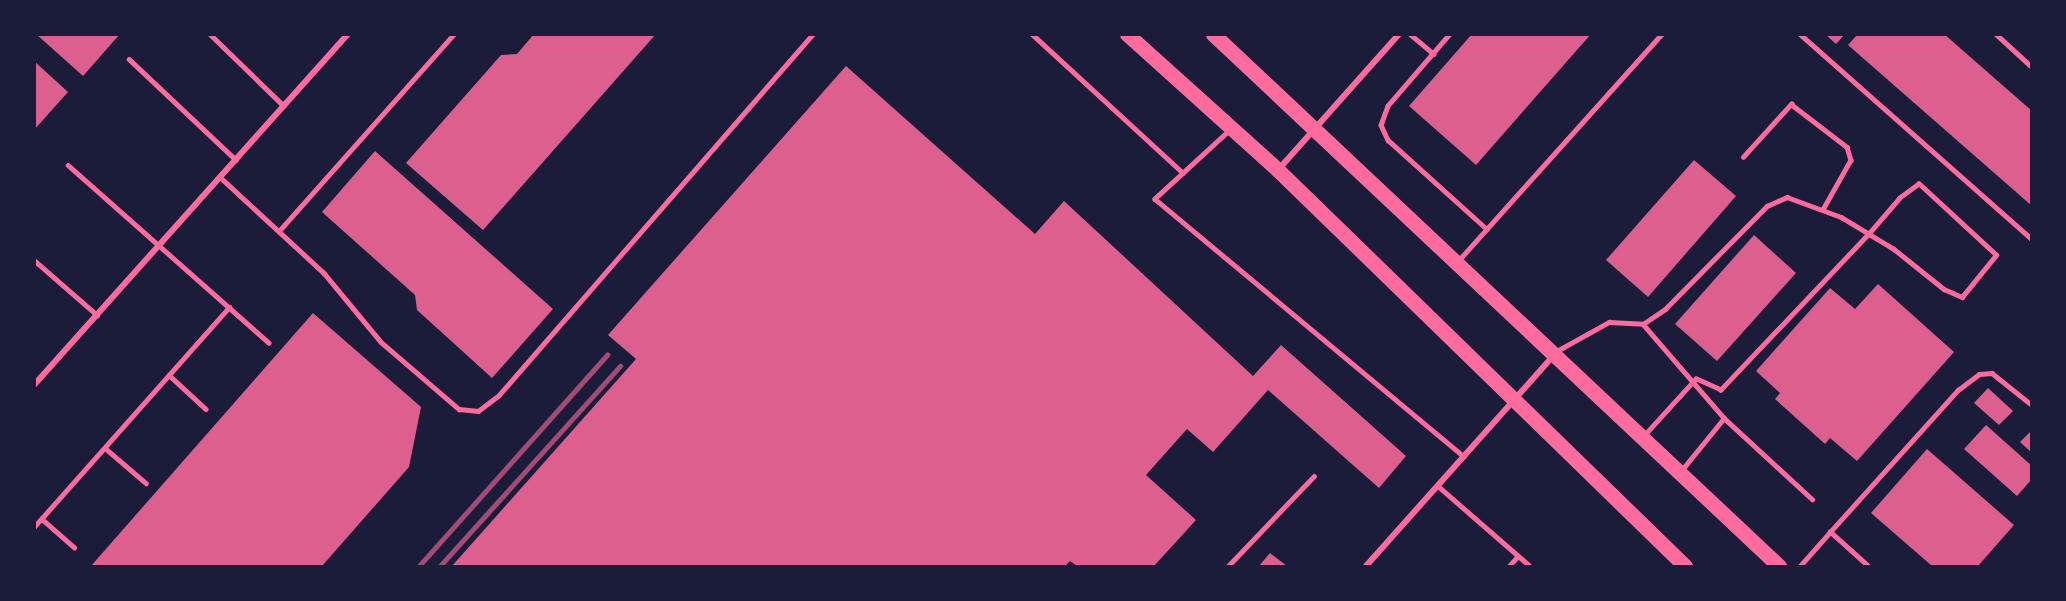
<!DOCTYPE html>
<html>
<head>
<meta charset="utf-8">
<style>
  body { margin:0 }
  #map { position:relative; width:2066px; height:601px; overflow:hidden; background:#1b1b3a; font-family:Ubuntu,sans-serif }
  div>[style] { position:absolute }
  .building>* { inset:0; background:#dd5f8e }
  .service>* { height:4.5px; margin:-2.25px; padding:0 2.25px; transform-origin:2.25px; border-radius:2.25px; background:#ff6b9d }
  .minor>* { height:6px; margin:-3px; padding:0 3px; transform-origin:3px; border-radius:3px; background:#ff6b9d }
  .primary>* { height:15px; margin:-7.5px; padding:0 7.5px; transform-origin:7.5px; border-radius:7.5px; background:#ff6b9d }
  .rail>* { height:4.5px; margin:-2.25px; padding:0 2.25px; transform-origin:2.25px; border-radius:2.25px; background:#a44b75 }
  span { translate:-50% -50%; white-space:nowrap; text-align:center; line-height:1.15; -webkit-text-stroke:6px #1b1b3a; paint-order:stroke }
  .frame { position:absolute; inset:0; border:36px solid #1b1b3a; pointer-events:none }
</style>
</head>
<body>
<div id="map">
  <div class="building">
    <div style="clip-path:polygon(36px 34px,120px 34px,83px 76px)"></div>
    <div style="clip-path:polygon(534px 34px,656px 34px,483px 230px,406px 163px,501px 55px,517px 54px)"></div>
    <div style="clip-path:polygon(1472px 34px,1591px 34px,1476px 165px,1409px 106px)"></div>
    <div style="clip-path:polygon(1825px 34px,1845px 34px,1836px 44px)"></div>
    <div style="clip-path:polygon(1858px 34px,1944px 34px,2032px 111px,2032px 206px,1848px 45px)"></div>
    <div style="clip-path:polygon(34px 61px,68px 92px,34px 130px)"></div>
    <div style="clip-path:polygon(846px 66px,1035px 234px,1064px 201px,1253px 376px,1281px 345px,1406px 456px,1379px 488px,1268px 390px,1213px 452px,1187px 429px,1146px 475px,1196px 520px,1154px 566px,1077px 566px,1070px 561px,1065px 566px,452px 566px,636px 359px,608px 335px)"></div>
    <div style="clip-path:polygon(375px 151px,553px 309px,492px 378px,417px 310px,415px 295px,322px 212px)"></div>
    <div style="clip-path:polygon(1694px 160px,1736px 196px,1648px 297px,1606px 260px)"></div>
    <div style="clip-path:polygon(1754px 235px,1796px 273px,1717px 361px,1675px 324px)"></div>
    <div style="clip-path:polygon(1878px 284px,1954px 352px,1857px 461px,1830px 438px,1825px 444px,1775px 399px,1780px 393px,1756px 371px,1830px 288px,1855px 309px)"></div>
    <div style="clip-path:polygon(313px 313px,421px 407px,409px 467px,322px 566px,91px 566px)"></div>
    <div style="clip-path:polygon(1988px 388px,2013px 411px,1999px 425px,1974px 403px)"></div>
    <div style="clip-path:polygon(1986px 425px,2032px 466px,2032px 479px,2017px 496px,1964px 449px)"></div>
    <div style="clip-path:polygon(2032px 430px,2032px 453px,2020px 442px)"></div>
    <div style="clip-path:polygon(1927px 449px,2014px 525px,1978px 566px,1932px 566px,1871px 513px)"></div>
    <div style="clip-path:polygon(1270px 553px,1287px 566px,1259px 566px)"></div>
  </div>
  <div class="service">
    <div style="left:210px;top:34px;width:103px;rotate:44.2deg"></div>
    <div style="left:1032px;top:34px;width:205px;rotate:42.6deg"></div>
    <div style="left:1410px;top:34px;width:31px;rotate:40deg"></div>
    <div style="left:1450px;top:34px;width:95px;rotate:130.7deg"></div>
    <div style="left:1388px;top:106px;width:20px;rotate:110deg"></div>
    <div style="left:1381px;top:125px;width:17px;rotate:65deg"></div>
    <div style="left:1388px;top:140px;width:133px;rotate:42deg"></div>
    <div style="left:1800px;top:34px;width:310px;rotate:41.5deg"></div>
    <div style="left:1996px;top:34px;width:49px;rotate:42.5deg"></div>
    <div style="left:129px;top:59px;width:147px;rotate:43.3deg"></div>
    <div style="left:1230px;top:130px;width:102px;rotate:137.4deg"></div>
    <div style="left:1155px;top:199px;width:402px;rotate:39.8deg"></div>
    <div style="left:1743px;top:157px;width:72px;rotate:-47.8deg"></div>
    <div style="left:1791px;top:104px;width:71px;rotate:37.5deg"></div>
    <div style="left:1847px;top:147px;width:14px;rotate:73deg"></div>
    <div style="left:1851px;top:160px;width:55px;rotate:119.4deg"></div>
    <div style="left:68px;top:165px;width:268px;rotate:41.5deg"></div>
    <div style="left:220px;top:177px;width:142px;rotate:42.7deg"></div>
    <div style="left:324px;top:273px;width:89px;rotate:50.4deg"></div>
    <div style="left:381px;top:342px;width:103px;rotate:40.7deg"></div>
    <div style="left:459px;top:409px;width:19px;rotate:6deg"></div>
    <div style="left:478px;top:411px;width:26px;rotate:-37deg"></div>
    <div style="left:499px;top:395px;width:478px;rotate:-49deg"></div>
    <div style="left:279px;top:231px;width:264px;rotate:-48.4deg"></div>
    <div style="left:34px;top:260px;width:84px;rotate:41.1deg"></div>
    <div style="left:1458px;top:261px;width:305px;rotate:-48.1deg"></div>
    <div style="left:1643px;top:324px;width:124px;rotate:49.2deg"></div>
    <div style="left:1555px;top:352px;width:62px;rotate:-29.1deg"></div>
    <div style="left:1609px;top:322px;width:34px;rotate:3deg"></div>
    <div style="left:1643px;top:324px;width:27px;rotate:-34deg"></div>
    <div style="left:1665px;top:309px;width:145px;rotate:-45.3deg"></div>
    <div style="left:1767px;top:206px;width:22px;rotate:-24deg"></div>
    <div style="left:1787px;top:197px;width:58px;rotate:20.3deg"></div>
    <div style="left:1841px;top:217px;width:33px;rotate:31deg"></div>
    <div style="left:1869px;top:234px;width:29px;rotate:31deg"></div>
    <div style="left:1894px;top:249px;width:64px;rotate:38.7deg"></div>
    <div style="left:1944px;top:289px;width:20px;rotate:24deg"></div>
    <div style="left:1962px;top:297px;width:54px;rotate:-51deg"></div>
    <div style="left:1996px;top:255px;width:105px;rotate:-137.3deg"></div>
    <div style="left:1919px;top:184px;width:24px;rotate:144deg"></div>
    <div style="left:1900px;top:198px;width:48px;rotate:130.7deg"></div>
    <div style="left:1869px;top:234px;width:215px;rotate:133.5deg"></div>
    <div style="left:1721px;top:390px;width:27px;rotate:-156deg"></div>
    <div style="left:1696px;top:379px;width:76px;rotate:132.3deg"></div>
    <div style="left:169px;top:375px;width:50px;rotate:42.6deg"></div>
    <div style="left:105px;top:448px;width:54px;rotate:40.5deg"></div>
    <div style="left:1681px;top:471px;width:68px;rotate:-50.9deg"></div>
    <div style="left:1724px;top:418px;width:120px;rotate:42.6deg"></div>
    <div style="left:1438px;top:486px;width:122px;rotate:41deg"></div>
    <div style="left:42px;top:519px;width:43px;rotate:41.2deg"></div>
    <div style="left:34px;top:527px;width:294px;rotate:-48.4deg"></div>
    <div style="left:1228px;top:566px;width:124px;rotate:-46.3deg"></div>
    <div style="left:1509px;top:566px;width:13px;rotate:-48deg"></div>
    <div style="left:1800px;top:566px;width:45px;rotate:-48.6deg"></div>
    <div style="left:1868px;top:566px;width:51px;rotate:-138.2deg"></div>
    <div style="left:1830px;top:532px;width:191px;rotate:-48deg"></div>
    <div style="left:1958px;top:390px;width:26px;rotate:-37deg"></div>
    <div style="left:1979px;top:374px;width:13px;rotate:-4deg"></div>
    <div style="left:1992px;top:373px;width:51px;rotate:38.7deg"></div>
  </div>
  <div class="minor">
    <div style="left:1278px;top:170px;width:182px;rotate:-48.3deg"></div>
    <div style="left:34px;top:385px;width:471px;rotate:-48.2deg"></div>
    <div style="left:1366px;top:566px;width:281px;rotate:-48.3deg"></div>
  </div>
  <div class="primary">
    <div style="left:1127px;top:34px;width:203px;rotate:42deg"></div>
    <div style="left:1278px;top:170px;width:568px;rotate:44.22deg"></div>
    <div style="left:1213px;top:34px;width:777px;rotate:43.23deg"></div>
  </div>
  <div class="rail">
    <div style="left:419px;top:566px;width:283px;rotate:-48.3deg"></div>
    <div style="left:440px;top:566px;width:269px;rotate:-48deg"></div>
  </div>
  <div class="frame"></div>
</div>
</body>
</html>
